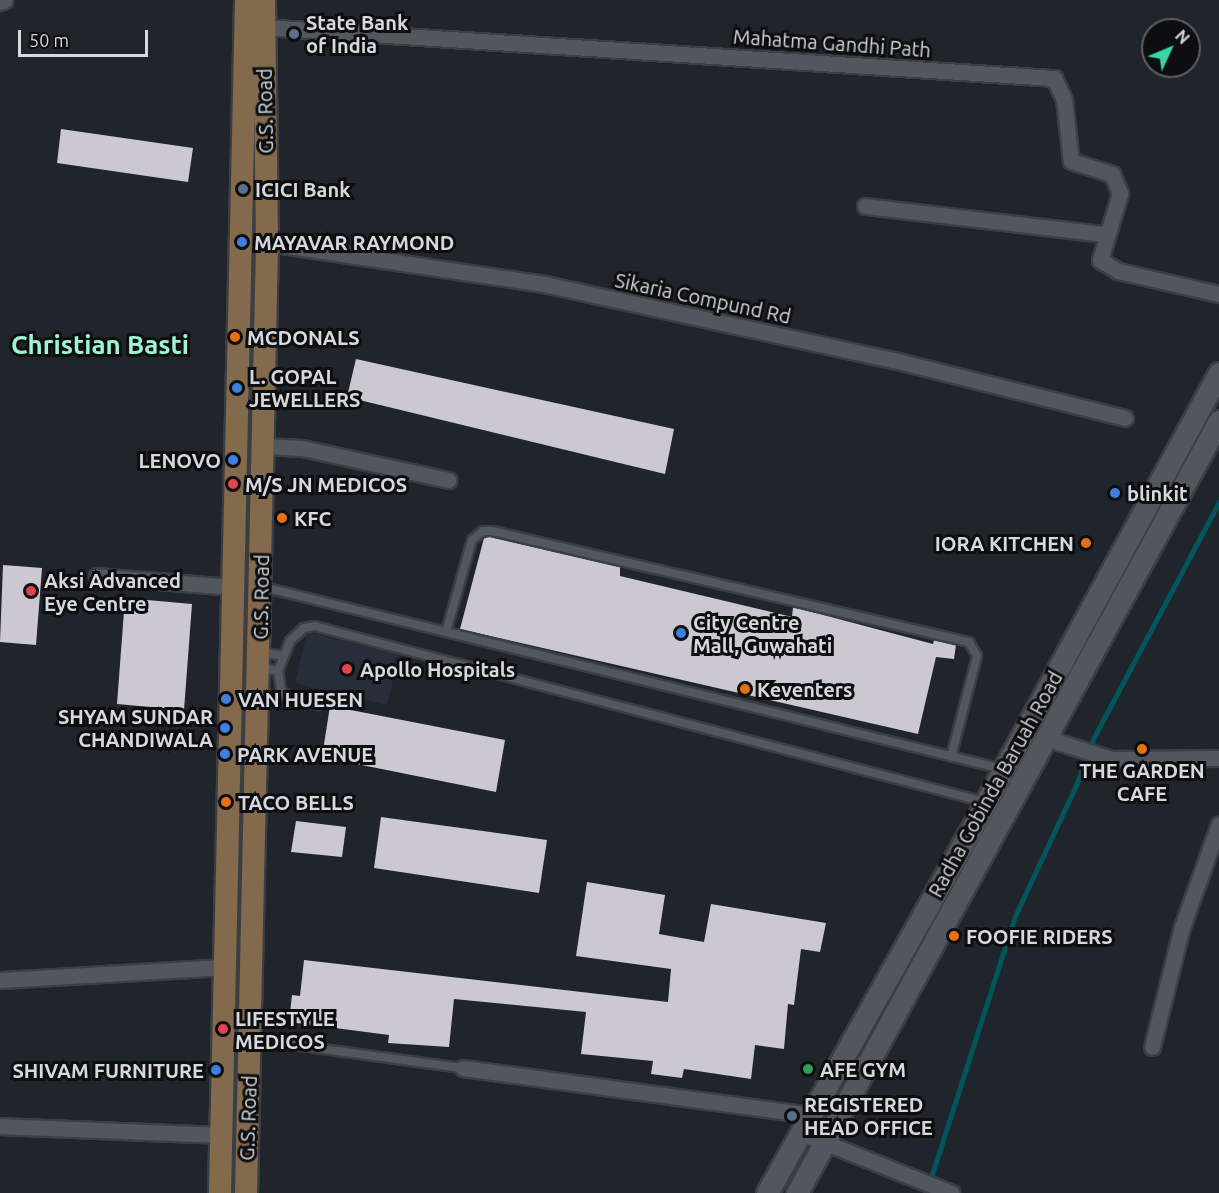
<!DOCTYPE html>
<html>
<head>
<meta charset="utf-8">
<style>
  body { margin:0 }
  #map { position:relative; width:1219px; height:1193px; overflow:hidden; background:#20242b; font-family:Ubuntu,sans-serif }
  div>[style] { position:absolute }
  .built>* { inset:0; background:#282e39 }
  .stream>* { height:5px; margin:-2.5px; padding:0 2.5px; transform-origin:2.5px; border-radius:2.5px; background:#00565c }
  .building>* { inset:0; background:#cbc8d1 }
  .roads { filter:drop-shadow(2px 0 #3b3e43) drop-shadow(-2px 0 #3b3e43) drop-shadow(0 2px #3b3e43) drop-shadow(0 -2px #3b3e43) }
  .lane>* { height:8px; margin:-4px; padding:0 4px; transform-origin:4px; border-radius:4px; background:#52575e }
  .street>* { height:15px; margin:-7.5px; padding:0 7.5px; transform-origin:7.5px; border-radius:7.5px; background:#52575e }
  .secondary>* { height:21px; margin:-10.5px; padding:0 10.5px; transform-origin:10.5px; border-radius:10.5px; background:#52575e }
  .primary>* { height:22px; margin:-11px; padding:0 11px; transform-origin:11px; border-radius:11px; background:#846a4d }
  .dots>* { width:16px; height:16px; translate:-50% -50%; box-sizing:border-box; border:3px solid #0c0e10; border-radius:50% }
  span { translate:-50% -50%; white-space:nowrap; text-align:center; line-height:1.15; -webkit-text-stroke:6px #0c0e10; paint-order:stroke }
  .poi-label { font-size:20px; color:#d5d8dd; font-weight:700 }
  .left { translate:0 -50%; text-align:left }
  .right { translate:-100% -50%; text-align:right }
  .street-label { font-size:20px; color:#d5d8dd }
  .district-label { font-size:26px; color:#9cf6d3; font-weight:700 }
  .north { position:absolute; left:1141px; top:18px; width:60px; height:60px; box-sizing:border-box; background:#0c0e10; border:2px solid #5c5f62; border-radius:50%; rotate:46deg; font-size:16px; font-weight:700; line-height:24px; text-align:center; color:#d5d8dd }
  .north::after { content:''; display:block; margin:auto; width:21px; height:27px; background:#3ad4a5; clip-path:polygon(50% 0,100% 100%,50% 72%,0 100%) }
  .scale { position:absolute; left:18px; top:30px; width:130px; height:27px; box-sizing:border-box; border:3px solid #d5d8dd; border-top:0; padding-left:8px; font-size:18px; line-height:21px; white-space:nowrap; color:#d5d8dd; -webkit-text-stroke:4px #0c0e10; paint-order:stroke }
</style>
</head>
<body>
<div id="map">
  <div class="built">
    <div style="clip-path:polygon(307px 632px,399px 655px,387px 705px,295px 683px)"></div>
  </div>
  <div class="stream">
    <div style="left:926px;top:1193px;width:291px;rotate:-72.2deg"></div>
    <div style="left:1015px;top:916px;width:145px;rotate:-65deg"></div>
    <div style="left:1076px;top:785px;width:51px;rotate:-69.4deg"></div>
    <div style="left:1094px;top:737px;width:266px;rotate:-62deg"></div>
  </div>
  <div class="building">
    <div style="clip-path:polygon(61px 129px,193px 148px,188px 182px,57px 163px)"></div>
    <div style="clip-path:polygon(356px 359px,674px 429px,665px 474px,347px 397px)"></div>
    <div style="clip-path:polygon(491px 537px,620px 567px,620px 576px,792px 617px,793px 607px,933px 644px,934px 640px,956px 645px,954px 659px,936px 657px,918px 734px,460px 629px,484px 538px)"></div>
    <div style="clip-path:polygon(3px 565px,42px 568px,36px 645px,0 642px)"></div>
    <div style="clip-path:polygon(125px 598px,192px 604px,184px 710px,117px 704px)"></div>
    <div style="clip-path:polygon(330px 706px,505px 740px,496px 792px,322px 757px)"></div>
    <div style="clip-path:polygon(381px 817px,547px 840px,539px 893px,374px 868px)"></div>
    <div style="clip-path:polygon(296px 821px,346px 827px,342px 857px,291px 852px)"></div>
    <div style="clip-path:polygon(587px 882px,665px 895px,659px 934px,704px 942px,711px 904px,826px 923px,820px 952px,801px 949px,794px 1005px,788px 1004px,784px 1049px,755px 1045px,751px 1079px,684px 1069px,682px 1078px,651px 1074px,653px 1061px,581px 1054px,586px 1012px,454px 999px,449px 1047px,388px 1043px,389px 1035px,289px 1022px,292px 995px,300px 996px,304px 960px,668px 1002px,671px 969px,576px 956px)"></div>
  </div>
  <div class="roads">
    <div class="lane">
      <div style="left:263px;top:587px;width:762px;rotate:13.82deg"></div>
      <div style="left:446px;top:632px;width:96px;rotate:-74.2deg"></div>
      <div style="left:472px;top:540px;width:14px;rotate:-39deg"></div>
      <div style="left:483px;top:531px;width:9px"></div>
      <div style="left:492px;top:531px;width:490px;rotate:13.1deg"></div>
      <div style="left:969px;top:642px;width:16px;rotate:60deg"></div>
      <div style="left:977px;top:656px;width:104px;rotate:104.4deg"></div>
      <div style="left:261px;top:652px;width:22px;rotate:10deg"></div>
      <div style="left:260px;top:668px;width:18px;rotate:9deg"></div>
      <div style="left:278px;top:671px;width:32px;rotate:-68deg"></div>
      <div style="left:290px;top:641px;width:19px;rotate:-43deg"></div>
      <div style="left:304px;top:628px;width:10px;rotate:-11deg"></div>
      <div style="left:314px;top:626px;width:694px;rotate:14.7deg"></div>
      <div style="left:278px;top:671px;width:20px;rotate:81deg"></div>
      <div style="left:281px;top:691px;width:15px;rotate:37deg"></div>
      <div style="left:293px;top:700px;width:25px;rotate:12deg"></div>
      <div style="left:250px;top:1039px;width:215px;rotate:7.8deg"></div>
    </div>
    <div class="street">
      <div style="left:0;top:2px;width:5px;rotate:-22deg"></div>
      <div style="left:263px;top:27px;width:793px;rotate:3.69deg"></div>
      <div style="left:1054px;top:78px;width:23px;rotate:65deg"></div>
      <div style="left:1064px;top:99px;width:62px;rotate:83.6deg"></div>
      <div style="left:1071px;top:161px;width:43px;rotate:17.6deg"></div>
      <div style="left:1112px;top:174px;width:21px;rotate:67deg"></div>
      <div style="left:1120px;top:193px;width:70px;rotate:106.6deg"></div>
      <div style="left:1100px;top:260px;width:21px;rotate:31deg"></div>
      <div style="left:1118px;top:271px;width:104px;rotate:12.8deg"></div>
      <div style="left:865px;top:206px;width:242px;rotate:6.7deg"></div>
      <div style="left:267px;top:243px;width:280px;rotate:8.4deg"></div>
      <div style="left:544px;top:284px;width:358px;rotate:12.3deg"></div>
      <div style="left:894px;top:360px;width:238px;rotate:14.1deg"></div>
      <div style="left:264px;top:446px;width:38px;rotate:3deg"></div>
      <div style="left:302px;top:448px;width:150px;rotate:12.3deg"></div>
      <div style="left:97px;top:576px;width:134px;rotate:4.7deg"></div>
      <div style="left:1046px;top:738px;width:68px;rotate:17.9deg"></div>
      <div style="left:1111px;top:759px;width:108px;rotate:-0.5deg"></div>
      <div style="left:0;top:980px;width:226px;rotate:-3.3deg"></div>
      <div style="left:1152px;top:1047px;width:124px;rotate:-76deg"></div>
      <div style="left:1182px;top:927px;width:109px;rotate:-70.2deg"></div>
      <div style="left:463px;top:1068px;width:351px;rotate:7.7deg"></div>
      <div style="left:0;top:1126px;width:221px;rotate:2.3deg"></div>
      <div style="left:801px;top:1133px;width:162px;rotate:21.7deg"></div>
    </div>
    <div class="secondary">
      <div style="left:767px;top:1193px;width:448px;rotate:-60.7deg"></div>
      <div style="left:986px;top:802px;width:488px;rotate:-61.5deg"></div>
      <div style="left:797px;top:1193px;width:880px;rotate:-61.34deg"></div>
    </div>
    <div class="primary">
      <div style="left:220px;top:1193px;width:1193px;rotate:-88.75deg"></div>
      <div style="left:246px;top:1193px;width:950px;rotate:-88.73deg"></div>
      <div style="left:267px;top:243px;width:243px;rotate:-90.7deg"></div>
    </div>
  </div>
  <div class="dots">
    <div style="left:294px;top:34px;background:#5c6f8a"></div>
    <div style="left:243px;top:189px;background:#5c6f8a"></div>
    <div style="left:242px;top:242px;background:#3f7fe0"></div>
    <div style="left:235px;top:337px;background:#e8710a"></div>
    <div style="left:237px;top:388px;background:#3f7fe0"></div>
    <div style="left:233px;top:460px;background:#3f7fe0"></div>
    <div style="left:233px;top:484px;background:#e0444e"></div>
    <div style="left:1115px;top:493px;background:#3f7fe0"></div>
    <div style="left:282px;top:518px;background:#e8710a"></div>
    <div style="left:1086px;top:543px;background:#e8710a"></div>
    <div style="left:31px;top:591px;background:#e0444e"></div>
    <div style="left:681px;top:633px;background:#3f7fe0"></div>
    <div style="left:347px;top:669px;background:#e0444e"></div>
    <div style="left:745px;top:689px;background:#e8710a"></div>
    <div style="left:226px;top:699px;background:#3f7fe0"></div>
    <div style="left:225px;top:728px;background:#3f7fe0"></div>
    <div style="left:1142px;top:749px;background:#e8710a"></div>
    <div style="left:225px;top:754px;background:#3f7fe0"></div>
    <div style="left:226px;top:802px;background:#e8710a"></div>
    <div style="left:954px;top:936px;background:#e8710a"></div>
    <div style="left:223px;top:1029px;background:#e0444e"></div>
    <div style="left:808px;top:1069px;background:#2e9e5b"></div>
    <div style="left:216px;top:1070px;background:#3f7fe0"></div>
    <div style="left:792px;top:1116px;background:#5c6f8a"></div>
  </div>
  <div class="poi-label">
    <span class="left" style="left:306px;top:34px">State Bank<br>of India</span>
    <span class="left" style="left:255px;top:189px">ICICI Bank</span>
    <span class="left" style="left:254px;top:242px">MAYAVAR RAYMOND</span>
    <span class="left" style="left:247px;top:337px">MCDONALS</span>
    <span class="left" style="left:249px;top:388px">L. GOPAL<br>JEWELLERS</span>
    <span class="right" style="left:221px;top:460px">LENOVO</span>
    <span class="left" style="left:245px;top:484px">M/S JN MEDICOS</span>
    <span class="left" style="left:1127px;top:493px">blinkit</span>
    <span class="left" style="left:294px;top:518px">KFC</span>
    <span class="right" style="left:1074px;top:543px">IORA KITCHEN</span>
    <span class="left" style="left:44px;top:592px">Aksi Advanced<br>Eye Centre</span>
    <span class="left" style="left:693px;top:634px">City Centre<br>Mall, Guwahati</span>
    <span class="left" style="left:360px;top:669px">Apollo Hospitals</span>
    <span class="left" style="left:757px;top:689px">Keventers</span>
    <span class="left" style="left:238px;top:699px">VAN HUESEN</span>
    <span class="right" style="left:213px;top:728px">SHYAM SUNDAR<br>CHANDIWALA</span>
    <span class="left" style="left:237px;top:754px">PARK AVENUE</span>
    <span style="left:1142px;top:782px">THE GARDEN<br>CAFE</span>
    <span class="left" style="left:238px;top:802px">TACO BELLS</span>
    <span class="left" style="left:966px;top:936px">FOOFIE RIDERS</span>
    <span class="left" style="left:235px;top:1030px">LIFESTYLE<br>MEDICOS</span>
    <span class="left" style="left:820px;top:1069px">AFE GYM</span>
    <span class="right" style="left:204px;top:1070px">SHIVAM FURNITURE</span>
    <span class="left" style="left:804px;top:1116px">REGISTERED<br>HEAD OFFICE</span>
  </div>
  <div class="street-label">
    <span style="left:832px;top:43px;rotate:4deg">Mahatma Gandhi Path</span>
    <span style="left:265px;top:111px;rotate:-91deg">G.S. Road</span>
    <span style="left:703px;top:298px;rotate:12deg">Sikaria Compund Rd</span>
    <span style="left:261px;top:597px;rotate:-89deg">G.S. Road</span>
    <span style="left:995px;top:784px;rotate:-61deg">Radha Gobinda Baruah Road</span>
    <span style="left:248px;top:1118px;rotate:-88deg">G.S. Road</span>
  </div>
  <div class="district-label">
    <span style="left:100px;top:345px">Christian Basti</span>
  </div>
  <div class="north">N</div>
  <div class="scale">50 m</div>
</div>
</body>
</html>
